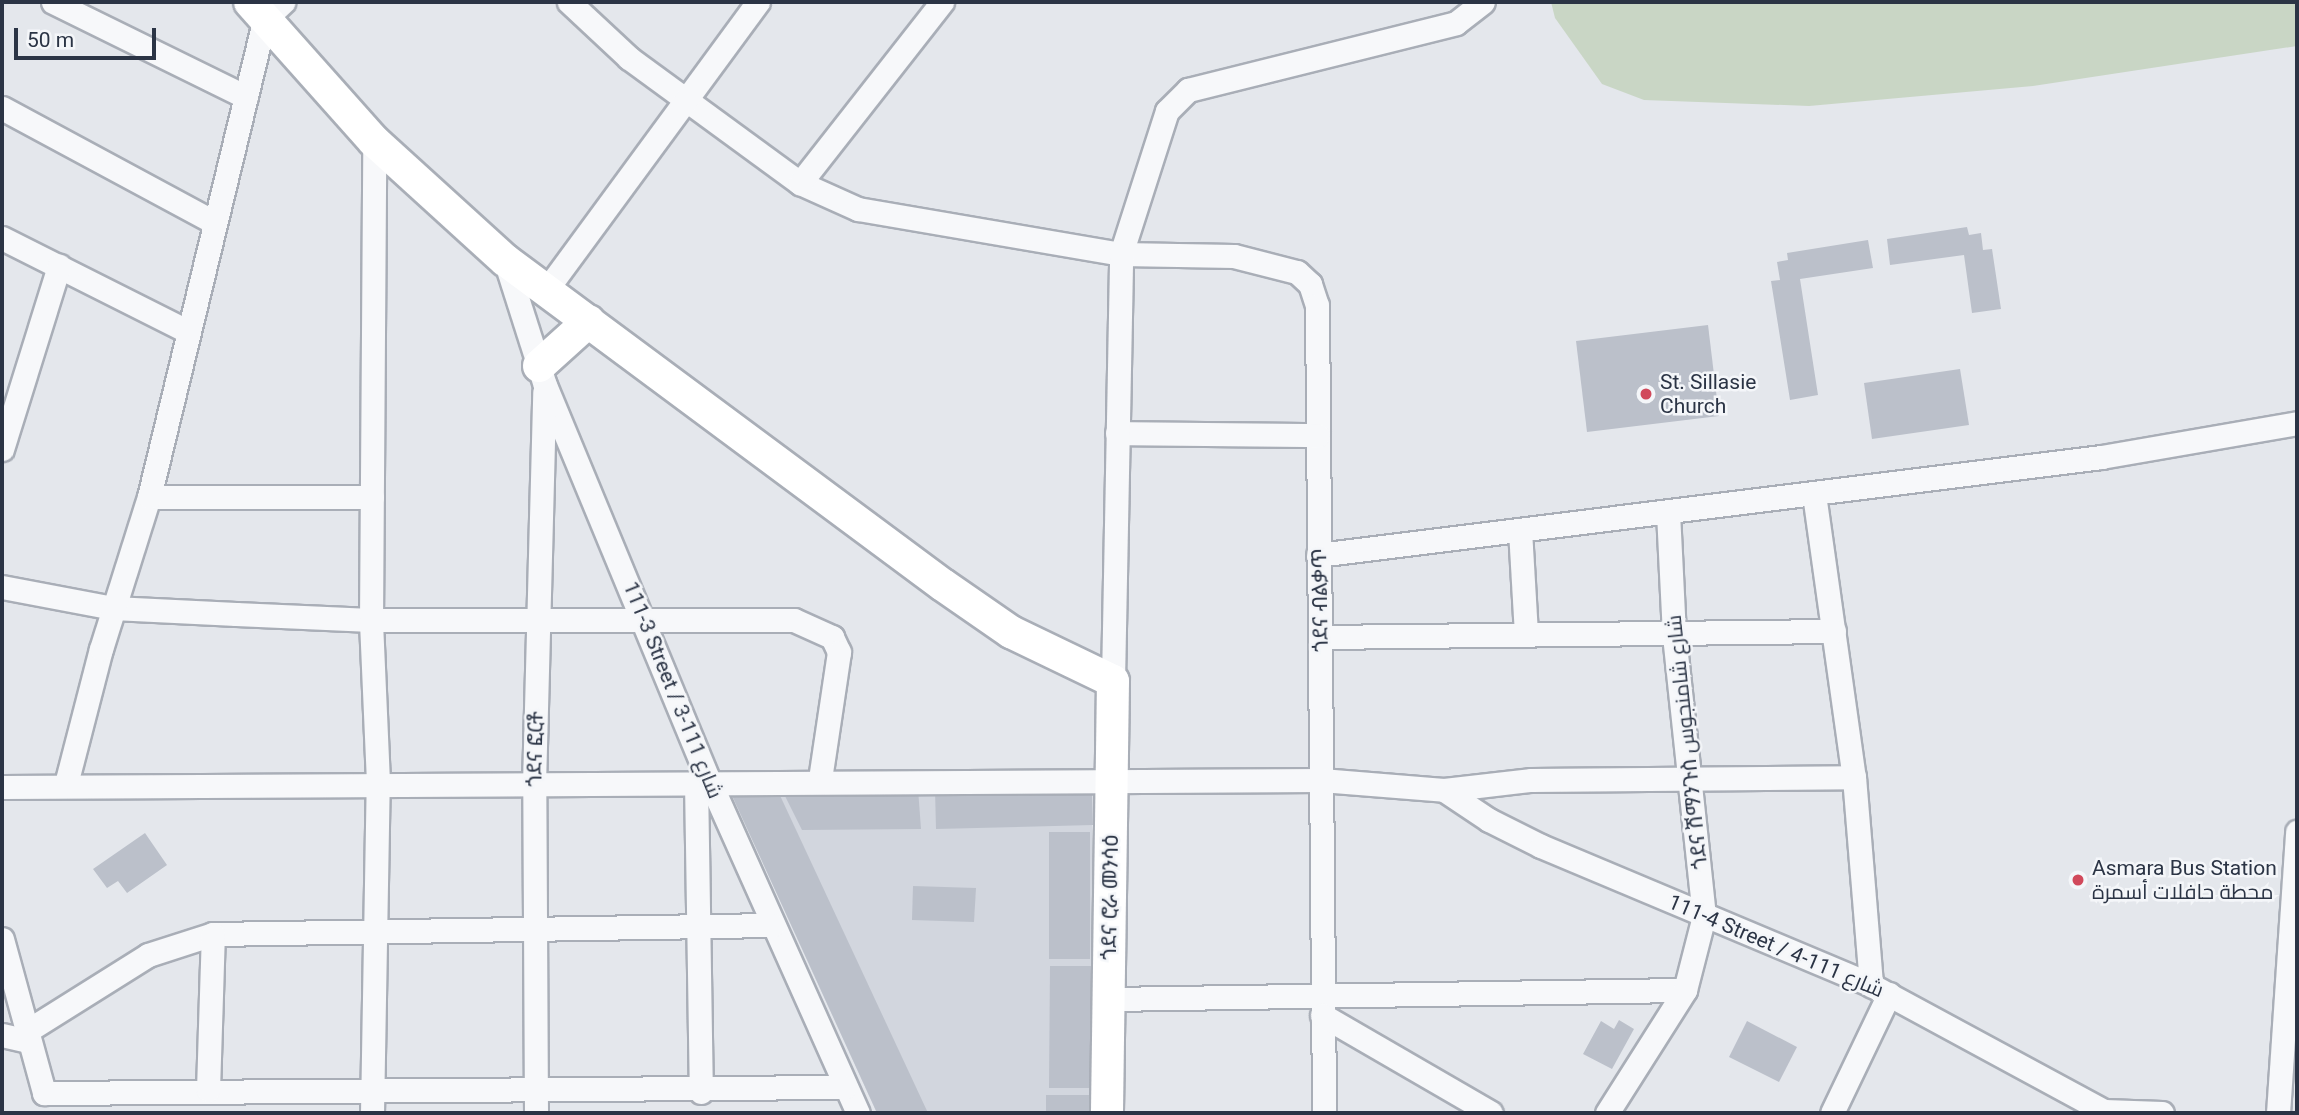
<!DOCTYPE html>
<html>
<head>
<meta charset="utf-8">
<style>
  body { margin:0 }
  #map { position:relative; width:2299px; height:1115px; overflow:hidden; background:#e4e7ec; font-family:Roboto,Cairo,"Noto Sans Ethiopic",sans-serif }
  div>[style] { position:absolute }
  .built>* { inset:0; background:#d2d6de }
  .green>* { inset:0; background:#c9d6c5 }
  .building>* { inset:0; background:#bbc0ca }
  .roads { filter:drop-shadow(2px 0 #a9aeb7) drop-shadow(-2px 0 #a9aeb7) drop-shadow(0 2px #a9aeb7) drop-shadow(0 -2px #a9aeb7) }
  .minor>* { height:23px; margin:-11.5px; padding:0 11.5px; transform-origin:11.5px; border-radius:11.5px; background:#f7f8fa }
  .secondary>* { height:32px; margin:-16px; padding:0 16px; transform-origin:16px; border-radius:16px; background:#fff }
  .dots>* { width:19px; height:19px; translate:-50% -50%; box-sizing:border-box; border:4px solid #f4f6f9; border-radius:50% }
  span { translate:-50% -50%; white-space:nowrap; text-align:center; line-height:1.15; -webkit-text-stroke:5px #f4f6f9; paint-order:stroke }
  .poi-label { font-size:21px; color:#2b3445 }
  .left { translate:0 -50%; text-align:left }
  .street-label { font-size:21px; color:#2b3445 }
  .frame { position:absolute; inset:0; border:4px solid #2b3445; pointer-events:none }
  .scale { position:absolute; left:14px; top:28px; width:142px; height:32px; box-sizing:border-box; border:4px solid #2b3445; border-top:0; padding-left:9px; font-size:21px; line-height:24px; white-space:nowrap; color:#2b3445; -webkit-text-stroke:5px #f4f6f9; paint-order:stroke }
</style>
</head>
<body>
<div id="map">
  <div class="built">
    <div style="clip-path:polygon(1092px 785px,1092px 1113px,877px 1113px,729px 789px)"></div>
  </div>
  <div class="green">
    <div style="clip-path:polygon(1551px 2px,2297px 2px,2297px 46px,2033px 86px,1809px 106px,1644px 100px,1602px 84px,1555px 18px)"></div>
  </div>
  <div class="building">
    <div style="clip-path:polygon(1967px 227px,1969px 235px,1981px 233px,1983px 250px,1992px 249px,2001px 309px,1972px 313px,1964px 255px,1890px 265px,1887px 239px)"></div>
    <div style="clip-path:polygon(1868px 240px,1873px 268px,1800px 279px,1818px 395px,1790px 400px,1771px 281px,1780px 280px,1777px 262px,1788px 260px,1787px 253px)"></div>
    <div style="clip-path:polygon(1708px 325px,1719px 416px,1587px 432px,1576px 341px)"></div>
    <div style="clip-path:polygon(1960px 369px,1969px 425px,1872px 439px,1864px 383px)"></div>
    <div style="clip-path:polygon(1092px 785px,1093px 825px,936px 829px,935px 789px)"></div>
    <div style="clip-path:polygon(781px 788px,918px 789px,921px 829px,802px 830px)"></div>
    <div style="clip-path:polygon(729px 789px,777px 789px,928px 1113px,877px 1113px)"></div>
    <div style="clip-path:polygon(1049px 832px,1090px 832px,1090px 959px,1049px 959px)"></div>
    <div style="clip-path:polygon(145px 833px,167px 865px,127px 893px,118px 881px,107px 888px,93px 869px)"></div>
    <div style="clip-path:polygon(913px 886px,976px 888px,974px 922px,912px 920px)"></div>
    <div style="clip-path:polygon(1050px 966px,1093px 966px,1091px 1088px,1049px 1088px)"></div>
    <div style="clip-path:polygon(1619px 1020px,1634px 1029px,1612px 1069px,1583px 1054px,1601px 1021px,1614px 1029px)"></div>
    <div style="clip-path:polygon(1747px 1021px,1797px 1047px,1779px 1082px,1729px 1057px)"></div>
    <div style="clip-path:polygon(1046px 1095px,1089px 1095px,1089px 1113px,1046px 1113px)"></div>
  </div>
  <div class="roads">
    <div class="minor">
      <div style="left:53px;top:2px;width:215px;rotate:26.2deg"></div>
      <div style="left:569px;top:2px;width:82px;rotate:43deg"></div>
      <div style="left:629px;top:58px;width:212px;rotate:36.2deg"></div>
      <div style="left:800px;top:183px;width:64px;rotate:24.1deg"></div>
      <div style="left:858px;top:209px;width:267px;rotate:9.7deg"></div>
      <div style="left:1121px;top:254px;width:113px;rotate:1deg"></div>
      <div style="left:1234px;top:256px;width:65px;rotate:14.3deg"></div>
      <div style="left:1297px;top:272px;width:18px;rotate:43deg"></div>
      <div style="left:1310px;top:284px;width:22px;rotate:72deg"></div>
      <div style="left:1317px;top:305px;width:808px;rotate:89.5deg"></div>
      <div style="left:2px;top:108px;width:238px;rotate:28.3deg"></div>
      <div style="left:800px;top:183px;width:230px;rotate:-51.9deg"></div>
      <div style="left:2px;top:238px;width:207px;rotate:26.7deg"></div>
      <div style="left:505px;top:260px;width:131px;rotate:72.3deg"></div>
      <div style="left:545px;top:385px;width:428px;rotate:67.5deg"></div>
      <div style="left:709px;top:780px;width:365px;rotate:65.9deg"></div>
      <div style="left:547px;top:289px;width:356px;rotate:-53.7deg"></div>
      <div style="left:1117px;top:433px;width:201px;rotate:0.6deg"></div>
      <div style="left:2px;top:449px;width:192px;rotate:-72.7deg"></div>
      <div style="left:1814px;top:494px;width:286px;rotate:82deg"></div>
      <div style="left:1854px;top:777px;width:209px;rotate:85.3deg"></div>
      <div style="left:149px;top:497px;width:223px"></div>
      <div style="left:1520px;top:530px;width:104px;rotate:86.7deg"></div>
      <div style="left:1318px;top:555px;width:789px;rotate:-7.13deg"></div>
      <div style="left:2101px;top:457px;width:199px;rotate:-9.8deg"></div>
      <div style="left:2px;top:587px;width:113px;rotate:10.7deg"></div>
      <div style="left:113px;top:608px;width:123px;rotate:2.8deg"></div>
      <div style="left:236px;top:614px;width:135px;rotate:2.5deg"></div>
      <div style="left:371px;top:620px;width:423px"></div>
      <div style="left:794px;top:620px;width:42px;rotate:24.1deg"></div>
      <div style="left:832px;top:637px;width:17px;rotate:65deg"></div>
      <div style="left:839px;top:652px;width:128px;rotate:98.5deg"></div>
      <div style="left:1321px;top:637px;width:513px;rotate:-0.67deg"></div>
      <div style="left:1113px;top:681px;width:427px;rotate:-88.9deg"></div>
      <div style="left:1121px;top:254px;width:150px;rotate:-72.2deg"></div>
      <div style="left:1167px;top:111px;width:30px;rotate:-45deg"></div>
      <div style="left:1188px;top:90px;width:276px;rotate:-14deg"></div>
      <div style="left:1456px;top:23px;width:34px;rotate:-38deg"></div>
      <div style="left:696px;top:781px;width:311px;rotate:89.1deg"></div>
      <div style="left:66px;top:784px;width:139px;rotate:-75.5deg"></div>
      <div style="left:101px;top:649px;width:159px;rotate:-72.5deg"></div>
      <div style="left:149px;top:497px;width:492px;rotate:-76.4deg"></div>
      <div style="left:265px;top:19px;width:25px;rotate:-43deg"></div>
      <div style="left:2px;top:787px;width:1319px;rotate:-0.3deg"></div>
      <div style="left:1321px;top:780px;width:123px;rotate:4.6deg"></div>
      <div style="left:1444px;top:790px;width:88px;rotate:-6.6deg"></div>
      <div style="left:1531px;top:780px;width:323px;rotate:-0.5deg"></div>
      <div style="left:1444px;top:790px;width:54px;rotate:33.7deg"></div>
      <div style="left:1489px;top:820px;width:58px;rotate:26.6deg"></div>
      <div style="left:1541px;top:846px;width:358px;rotate:22.8deg"></div>
      <div style="left:1871px;top:985px;width:265px;rotate:28.4deg"></div>
      <div style="left:2104px;top:1111px;width:58px;rotate:2deg"></div>
      <div style="left:2px;top:939px;width:160px;rotate:74.7deg"></div>
      <div style="left:44px;top:1093px;width:801px;rotate:-0.43deg"></div>
      <div style="left:1109px;top:999px;width:576px;rotate:-0.9deg"></div>
      <div style="left:1322px;top:1015px;width:195px;rotate:30.1deg"></div>
      <div style="left:27px;top:1031px;width:143px;rotate:-32.1deg"></div>
      <div style="left:148px;top:955px;width:68px;rotate:-17.9deg"></div>
      <div style="left:213px;top:934px;width:560px;rotate:-0.92deg"></div>
      <div style="left:2px;top:1035px;width:28px;rotate:13deg"></div>
      <div style="left:208px;top:1090px;width:156px;rotate:-88.2deg"></div>
      <div style="left:372px;top:1113px;width:331px;rotate:-89deg"></div>
      <div style="left:378px;top:782px;width:162px;rotate:-92.5deg"></div>
      <div style="left:371px;top:620px;width:479px;rotate:-89.6deg"></div>
      <div style="left:536px;top:1113px;width:328px;rotate:-90.3deg"></div>
      <div style="left:534px;top:785px;width:393px;rotate:-88.5deg"></div>
      <div style="left:1607px;top:1113px;width:146px;rotate:-57.6deg"></div>
      <div style="left:1685px;top:990px;width:76px;rotate:-75.6deg"></div>
      <div style="left:1704px;top:916px;width:283px;rotate:-96.1deg"></div>
      <div style="left:1674px;top:635px;width:121px;rotate:-92.8deg"></div>
      <div style="left:1832px;top:1113px;width:132px;rotate:-64.4deg"></div>
      <div style="left:2278px;top:1113px;width:282px;rotate:-86.1deg"></div>
    </div>
    <div class="secondary">
      <div style="left:250px;top:2px;width:186px;rotate:48.3deg"></div>
      <div style="left:374px;top:141px;width:177px;rotate:42.3deg"></div>
      <div style="left:505px;top:260px;width:545px;rotate:36.58deg"></div>
      <div style="left:943px;top:585px;width:83px;rotate:34.7deg"></div>
      <div style="left:1011px;top:632px;width:113px;rotate:25.7deg"></div>
      <div style="left:1113px;top:681px;width:432px;rotate:90.8deg"></div>
      <div style="left:539px;top:366px;width:67px;rotate:-42deg"></div>
    </div>
  </div>
  <div class="dots">
    <div style="left:1646px;top:394px;background:#d1495b"></div>
    <div style="left:2078px;top:880px;background:#d1495b"></div>
  </div>
  <div class="poi-label">
    <span class="left" style="left:1660px;top:394px">St. Sillasie<br>Church</span>
    <span class="left" style="left:2092px;top:880px">Asmara Bus Station<br>محطة حافلات أسمرة</span>
  </div>
  <div class="street-label">
    <span style="left:1320px;top:600px;rotate:-91deg">ጎደና ብልቃጥ</span>
    <span style="left:673px;top:690px;rotate:68deg">111-3 Street / شارع 111-3</span>
    <span style="left:1687px;top:742px;rotate:-96deg">ጎደና ሽማንጉስ شارع شامنجوس</span>
    <span style="left:535px;top:749px;rotate:-89deg">ጎደና ፎርቶ</span>
    <span style="left:1110px;top:897px;rotate:-89deg">ጎደና ሮራ መንሳዕ</span>
    <span style="left:1776px;top:946px;rotate:23deg">111-4 Street / شارع 111-4</span>
  </div>
  <div class="frame"></div>
  <div class="scale">50 m</div>
</div>
</body>
</html>
